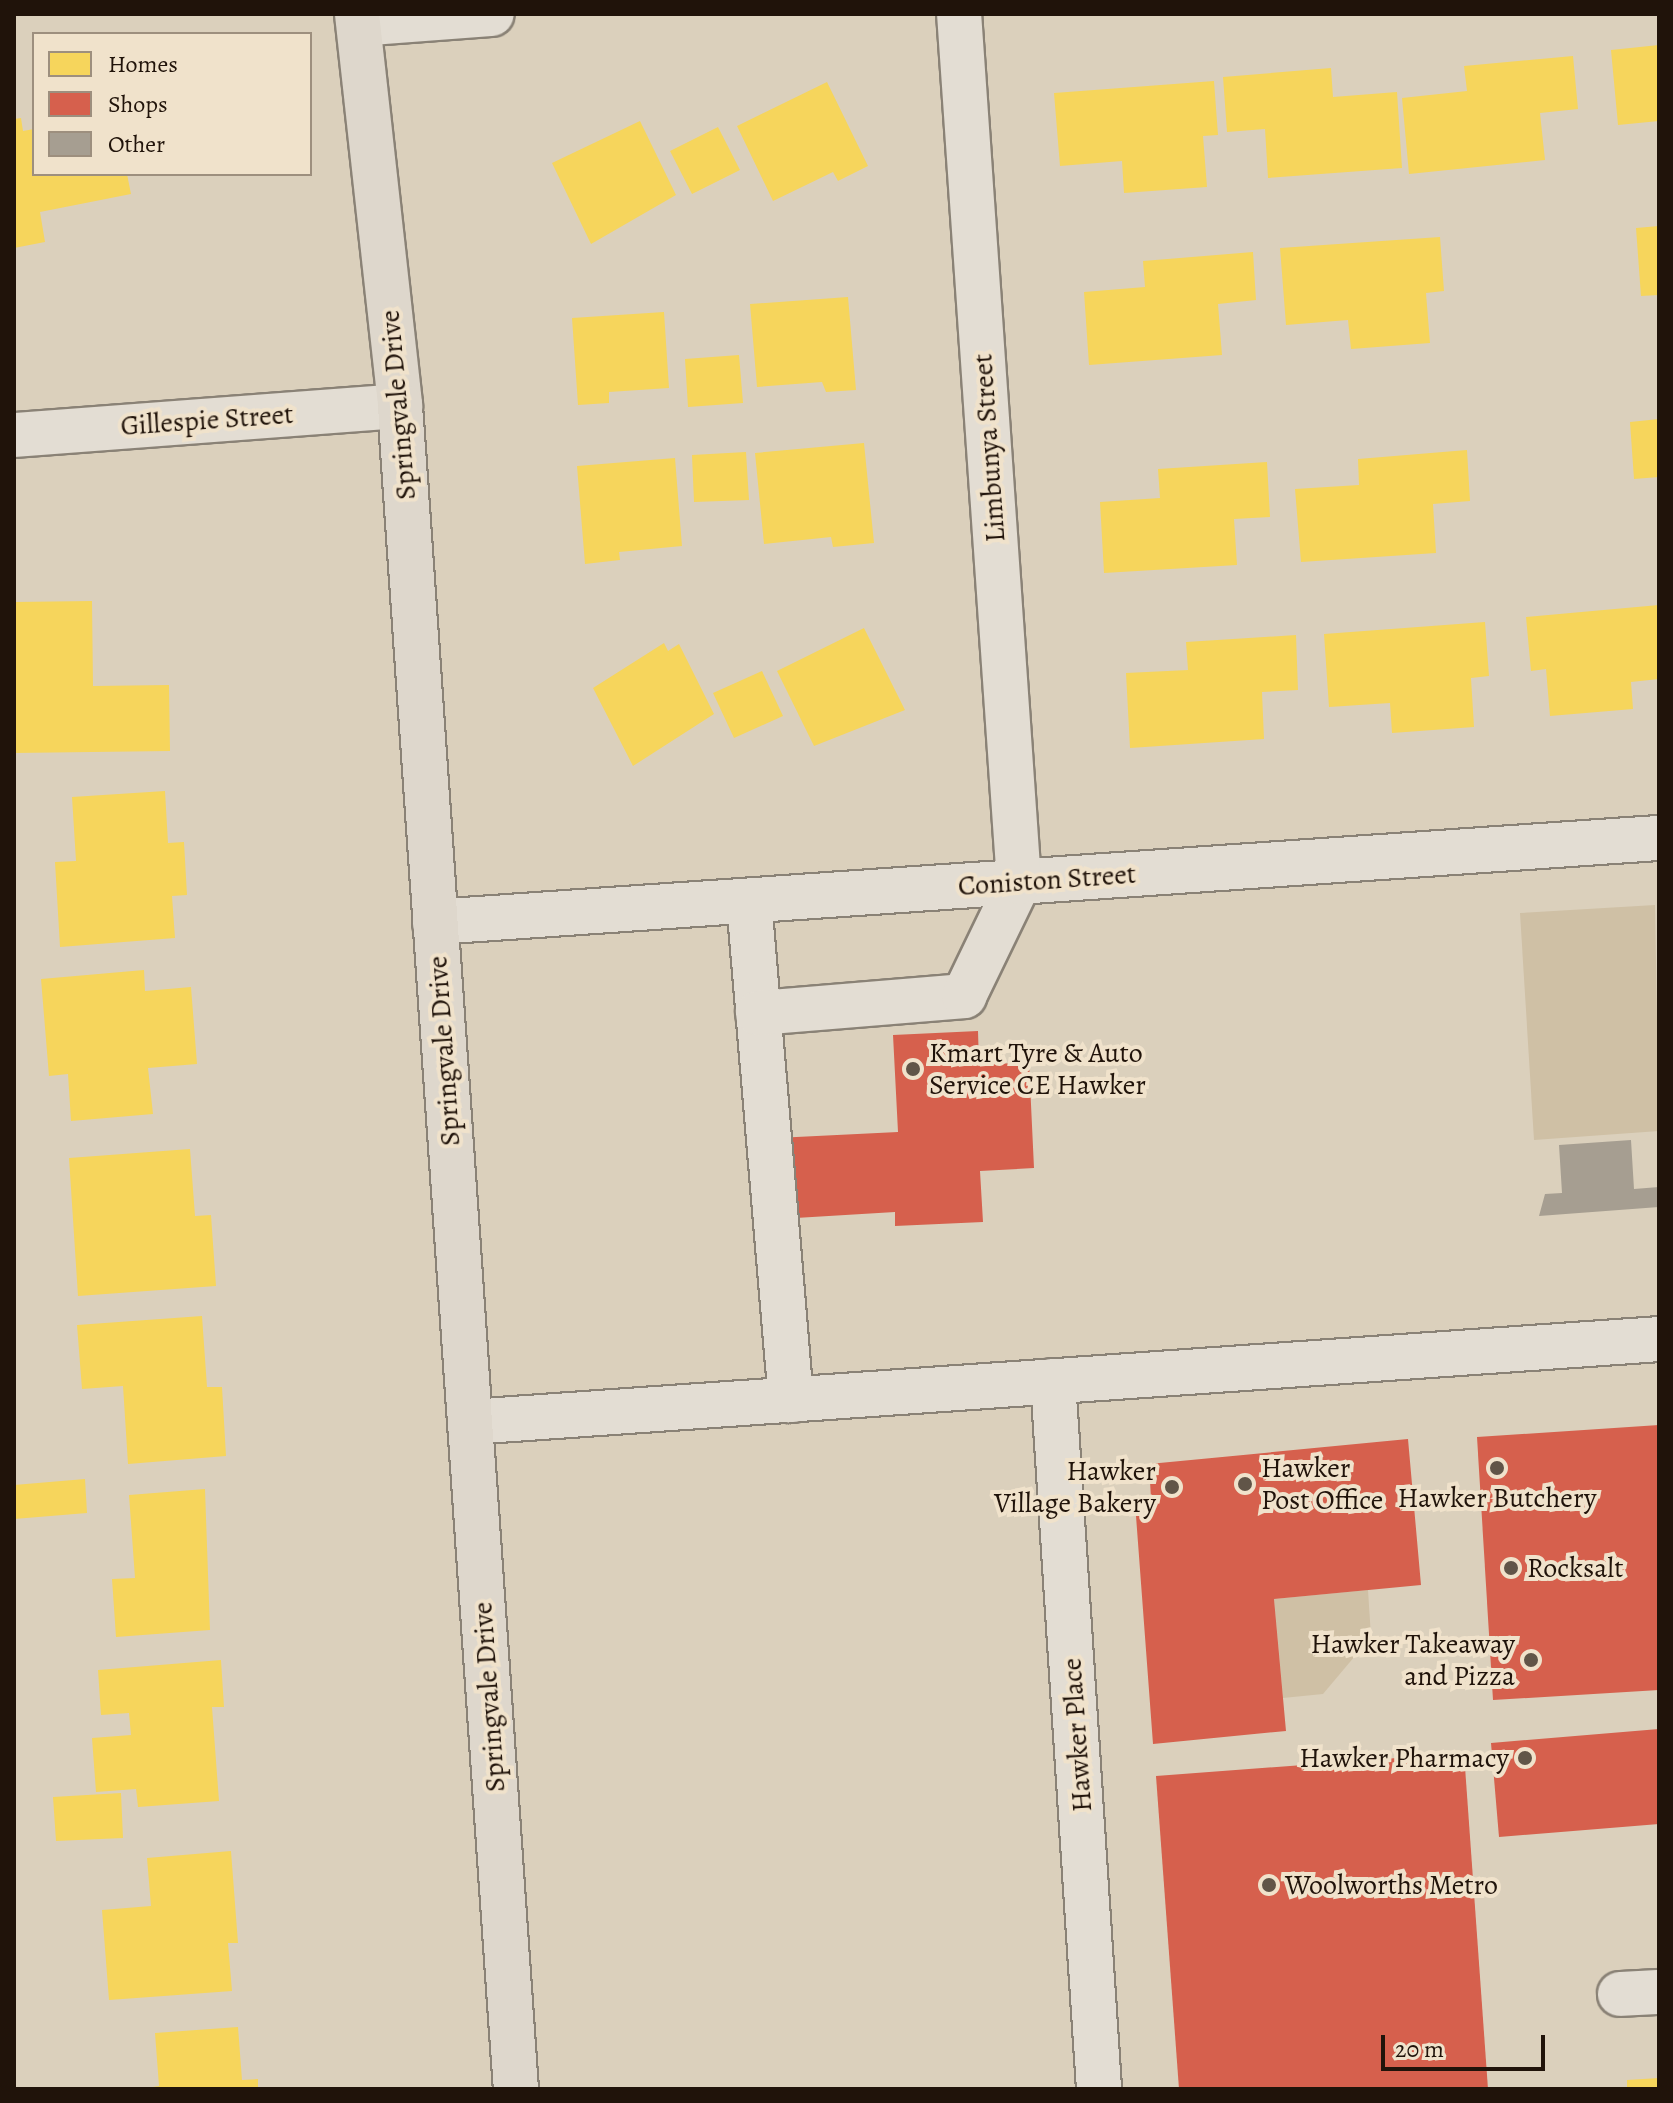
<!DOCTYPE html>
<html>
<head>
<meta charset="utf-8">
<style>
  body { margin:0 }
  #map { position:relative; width:1673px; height:2103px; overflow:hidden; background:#dbd0bc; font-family:Alegreya,serif }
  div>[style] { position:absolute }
  .green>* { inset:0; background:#cfc0a5 }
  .homes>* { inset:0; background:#f6d55c }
  .shops>* { inset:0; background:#d6604d }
  .building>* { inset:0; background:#a69e91 }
  .roads { filter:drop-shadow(2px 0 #8a8276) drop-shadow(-2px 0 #8a8276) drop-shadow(0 2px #8a8276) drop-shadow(0 -2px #8a8276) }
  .minor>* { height:44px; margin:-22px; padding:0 22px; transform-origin:22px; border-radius:22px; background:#e3ddd3 }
  .major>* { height:44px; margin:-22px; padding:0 22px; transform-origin:22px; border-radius:22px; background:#ded7cc }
  .dots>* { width:22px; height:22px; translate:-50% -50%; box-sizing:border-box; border:4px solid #f0e2cb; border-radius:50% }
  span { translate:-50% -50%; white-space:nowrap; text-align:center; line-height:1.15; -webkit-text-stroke:8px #f0e2cb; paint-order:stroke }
  .street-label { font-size:28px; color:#20130a }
  .poi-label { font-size:28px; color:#20130a }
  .left { translate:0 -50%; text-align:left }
  .right { translate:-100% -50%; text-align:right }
  .frame { position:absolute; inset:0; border:16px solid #20130a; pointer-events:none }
  .legend { position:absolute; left:32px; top:32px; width:280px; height:144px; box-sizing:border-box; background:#f0e2cb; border:2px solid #9d8f7e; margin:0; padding:10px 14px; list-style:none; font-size:24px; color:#20130a }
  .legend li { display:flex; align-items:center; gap:16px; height:40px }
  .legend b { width:40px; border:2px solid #9d8f7e }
  .scale { position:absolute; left:1381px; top:2035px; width:164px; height:36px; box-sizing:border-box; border:4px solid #20130a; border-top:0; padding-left:10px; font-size:24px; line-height:28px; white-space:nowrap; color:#20130a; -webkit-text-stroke:6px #f0e2cb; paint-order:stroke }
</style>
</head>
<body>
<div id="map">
  <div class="green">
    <div style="clip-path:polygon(1655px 905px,1659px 1131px,1534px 1140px,1520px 913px)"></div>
    <div style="clip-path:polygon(1368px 1590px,1371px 1637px,1323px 1694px,1283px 1698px,1274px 1599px)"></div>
  </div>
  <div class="homes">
    <div style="clip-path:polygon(1659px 45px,1659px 121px,1618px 125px,1611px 50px)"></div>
    <div style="clip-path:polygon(1573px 56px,1578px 109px,1540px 113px,1545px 160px,1409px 174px,1402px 98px,1467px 91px,1464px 66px)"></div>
    <div style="clip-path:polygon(1331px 68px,1333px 97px,1397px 92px,1402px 168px,1268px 178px,1265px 129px,1227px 132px,1223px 77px)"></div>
    <div style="clip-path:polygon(1214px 81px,1218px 135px,1203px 136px,1207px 187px,1124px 193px,1122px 161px,1060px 166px,1054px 93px)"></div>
    <div style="clip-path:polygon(827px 82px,868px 166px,838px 181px,833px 172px,773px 201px,737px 126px)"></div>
    <div style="clip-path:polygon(21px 118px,23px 131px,34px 129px,34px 174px,127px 174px,131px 194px,40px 212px,45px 242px,14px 248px,14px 119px)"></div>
    <div style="clip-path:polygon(640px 121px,676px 195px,591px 244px,552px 163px)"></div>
    <div style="clip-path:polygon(718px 127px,740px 170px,692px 194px,670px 151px)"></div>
    <div style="clip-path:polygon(1659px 226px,1659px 295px,1641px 296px,1636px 228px)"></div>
    <div style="clip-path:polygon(1440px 237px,1444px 291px,1426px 293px,1430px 343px,1351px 349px,1348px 320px,1286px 325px,1280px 248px)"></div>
    <div style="clip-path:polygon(1253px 252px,1256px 300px,1218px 304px,1222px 355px,1089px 365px,1084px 292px,1145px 287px,1143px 261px)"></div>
    <div style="clip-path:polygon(848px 297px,856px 390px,826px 392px,822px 382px,757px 387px,750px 304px)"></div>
    <div style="clip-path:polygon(664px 312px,669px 388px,609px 392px,609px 403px,578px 405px,572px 318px)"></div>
    <div style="clip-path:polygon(739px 355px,743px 403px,688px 407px,685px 359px)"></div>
    <div style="clip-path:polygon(1659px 419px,1659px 477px,1634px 479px,1630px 422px)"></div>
    <div style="clip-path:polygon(864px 443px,874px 543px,833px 547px,831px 537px,764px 544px,755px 453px)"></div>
    <div style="clip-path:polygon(1467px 450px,1470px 501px,1433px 504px,1436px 553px,1301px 562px,1295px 489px,1359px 485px,1358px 459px)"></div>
    <div style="clip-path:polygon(746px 452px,749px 500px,694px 502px,692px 455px)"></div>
    <div style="clip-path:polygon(675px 458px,682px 546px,619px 552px,620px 560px,585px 564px,577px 466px)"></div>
    <div style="clip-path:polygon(1267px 462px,1270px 517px,1234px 519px,1237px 565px,1104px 573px,1100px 502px,1160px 498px,1158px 469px)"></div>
    <div style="clip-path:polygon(92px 601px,93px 686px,169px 685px,170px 751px,14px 753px,14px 602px)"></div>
    <div style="clip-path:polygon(1659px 605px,1659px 679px,1631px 682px,1633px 709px,1550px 716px,1546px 669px,1531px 671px,1526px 617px)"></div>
    <div style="clip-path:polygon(1485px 622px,1489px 676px,1471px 678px,1474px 727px,1392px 733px,1390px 703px,1329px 707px,1324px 634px)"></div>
    <div style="clip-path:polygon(864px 628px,905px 710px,814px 746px,777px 671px)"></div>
    <div style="clip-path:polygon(1296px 635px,1298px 690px,1262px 692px,1264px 739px,1130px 748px,1126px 673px,1188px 670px,1186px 642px)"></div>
    <div style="clip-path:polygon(664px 643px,668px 651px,679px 644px,714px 714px,633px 766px,593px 688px)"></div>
    <div style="clip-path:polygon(762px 671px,783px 716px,734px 738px,713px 693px)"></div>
    <div style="clip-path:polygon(165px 791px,168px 843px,184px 842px,187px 895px,172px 896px,175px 938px,60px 947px,55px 862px,76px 861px,72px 797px)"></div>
    <div style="clip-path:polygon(144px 970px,145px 991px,191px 987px,197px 1064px,148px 1068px,153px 1114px,71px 1121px,68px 1074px,49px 1076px,41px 979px)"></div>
    <div style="clip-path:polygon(190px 1149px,195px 1216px,211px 1215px,216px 1286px,78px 1296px,69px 1158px)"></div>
    <div style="clip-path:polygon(202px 1316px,207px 1387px,222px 1387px,226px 1456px,128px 1464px,123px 1386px,82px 1389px,77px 1325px)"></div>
    <div style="clip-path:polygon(85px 1479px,87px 1513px,14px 1519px,14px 1485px)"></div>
    <div style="clip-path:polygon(205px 1489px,210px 1630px,116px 1637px,112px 1579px,135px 1578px,129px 1495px)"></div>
    <div style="clip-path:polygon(221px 1660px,224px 1707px,212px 1707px,219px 1801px,138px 1807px,136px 1789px,96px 1792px,92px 1738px,131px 1735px,129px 1713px,101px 1715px,98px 1670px)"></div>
    <div style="clip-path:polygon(121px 1793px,123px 1838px,56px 1841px,53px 1797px)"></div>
    <div style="clip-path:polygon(231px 1851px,238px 1943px,228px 1943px,232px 1991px,109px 2000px,102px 1910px,151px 1906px,147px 1858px)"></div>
    <div style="clip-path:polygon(238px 2027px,242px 2080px,258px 2079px,258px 2089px,141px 2089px,159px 2086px,155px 2033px)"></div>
    <div style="clip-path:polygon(1659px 2078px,1659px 2089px,1627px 2089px,1627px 2080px)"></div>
  </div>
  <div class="shops">
    <div style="clip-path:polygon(978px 1031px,979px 1065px,1029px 1062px,1034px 1168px,980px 1171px,983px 1222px,895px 1226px,895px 1212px,779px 1219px,776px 1138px,898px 1132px,893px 1035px)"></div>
    <div style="clip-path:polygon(1659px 1425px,1659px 1690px,1493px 1700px,1477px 1437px)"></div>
    <div style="clip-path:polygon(1408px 1439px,1421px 1585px,1274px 1599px,1286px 1731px,1153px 1744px,1136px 1516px,1152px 1516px,1149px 1464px)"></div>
    <div style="clip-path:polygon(1659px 1729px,1659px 1824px,1499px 1837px,1491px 1743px)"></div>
    <div style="clip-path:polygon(1464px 1753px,1488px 2089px,1179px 2089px,1156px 1776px)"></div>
  </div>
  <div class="building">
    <div style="clip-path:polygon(1631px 1140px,1634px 1189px,1659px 1187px,1659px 1207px,1539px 1216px,1545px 1194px,1562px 1193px,1559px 1145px)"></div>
  </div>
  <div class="roads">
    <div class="minor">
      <div style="left:359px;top:24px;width:133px;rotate:-4.3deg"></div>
      <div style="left:14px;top:435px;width:387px;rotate:-4.3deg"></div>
      <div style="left:749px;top:901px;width:501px;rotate:85.19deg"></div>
      <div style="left:435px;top:922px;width:1227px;rotate:-3.93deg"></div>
      <div style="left:758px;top:1013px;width:207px;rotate:-4.7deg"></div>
      <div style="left:964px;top:996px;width:127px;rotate:-64.2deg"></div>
      <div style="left:1019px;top:882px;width:870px;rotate:-93.95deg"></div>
      <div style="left:1053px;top:1381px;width:709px;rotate:86.28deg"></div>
      <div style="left:470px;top:1422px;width:1192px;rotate:-3.99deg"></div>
      <div style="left:1620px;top:1994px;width:39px;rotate:-3deg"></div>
    </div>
    <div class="major">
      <div style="left:357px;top:14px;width:394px;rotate:83.7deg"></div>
      <div style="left:400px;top:406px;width:1687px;rotate:86.06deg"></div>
    </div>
  </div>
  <div class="dots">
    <div style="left:913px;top:1069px;background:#615548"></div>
    <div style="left:1497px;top:1468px;background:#615548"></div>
    <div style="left:1245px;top:1484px;background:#615548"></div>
    <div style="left:1172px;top:1487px;background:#615548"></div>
    <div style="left:1511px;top:1568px;background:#615548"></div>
    <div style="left:1531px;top:1660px;background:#615548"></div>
    <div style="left:1525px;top:1758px;background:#615548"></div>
    <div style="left:1269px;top:1885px;background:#615548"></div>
  </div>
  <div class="street-label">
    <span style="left:398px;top:405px;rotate:-95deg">Springvale Drive</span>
    <span style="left:207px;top:420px;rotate:-4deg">Gillespie Street</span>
    <span style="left:989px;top:448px;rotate:-94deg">Limbunya Street</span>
    <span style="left:1047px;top:880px;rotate:-4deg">Coniston Street</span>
    <span style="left:444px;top:1051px;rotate:-94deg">Springvale Drive</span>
    <span style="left:489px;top:1697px;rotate:-94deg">Springvale Drive</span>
    <span style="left:1077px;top:1735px;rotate:-94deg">Hawker Place</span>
  </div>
  <div class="poi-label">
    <span class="left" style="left:929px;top:1069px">Kmart Tyre &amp; Auto<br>Service CE Hawker</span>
    <span class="left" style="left:1261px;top:1484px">Hawker<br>Post Office</span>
    <span class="right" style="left:1156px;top:1487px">Hawker<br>Village Bakery</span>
    <span style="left:1497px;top:1498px">Hawker Butchery</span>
    <span class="left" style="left:1527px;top:1568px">Rocksalt</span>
    <span class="right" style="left:1515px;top:1660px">Hawker Takeaway<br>and Pizza</span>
    <span class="right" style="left:1509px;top:1758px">Hawker Pharmacy</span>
    <span class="left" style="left:1285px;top:1885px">Woolworths Metro</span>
  </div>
  <div class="frame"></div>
  <ul class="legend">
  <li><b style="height:22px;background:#f6d55c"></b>Homes</li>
  <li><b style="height:22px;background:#d6604d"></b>Shops</li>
  <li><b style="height:22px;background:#a69e91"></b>Other</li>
  </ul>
  <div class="scale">20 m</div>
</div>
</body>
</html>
